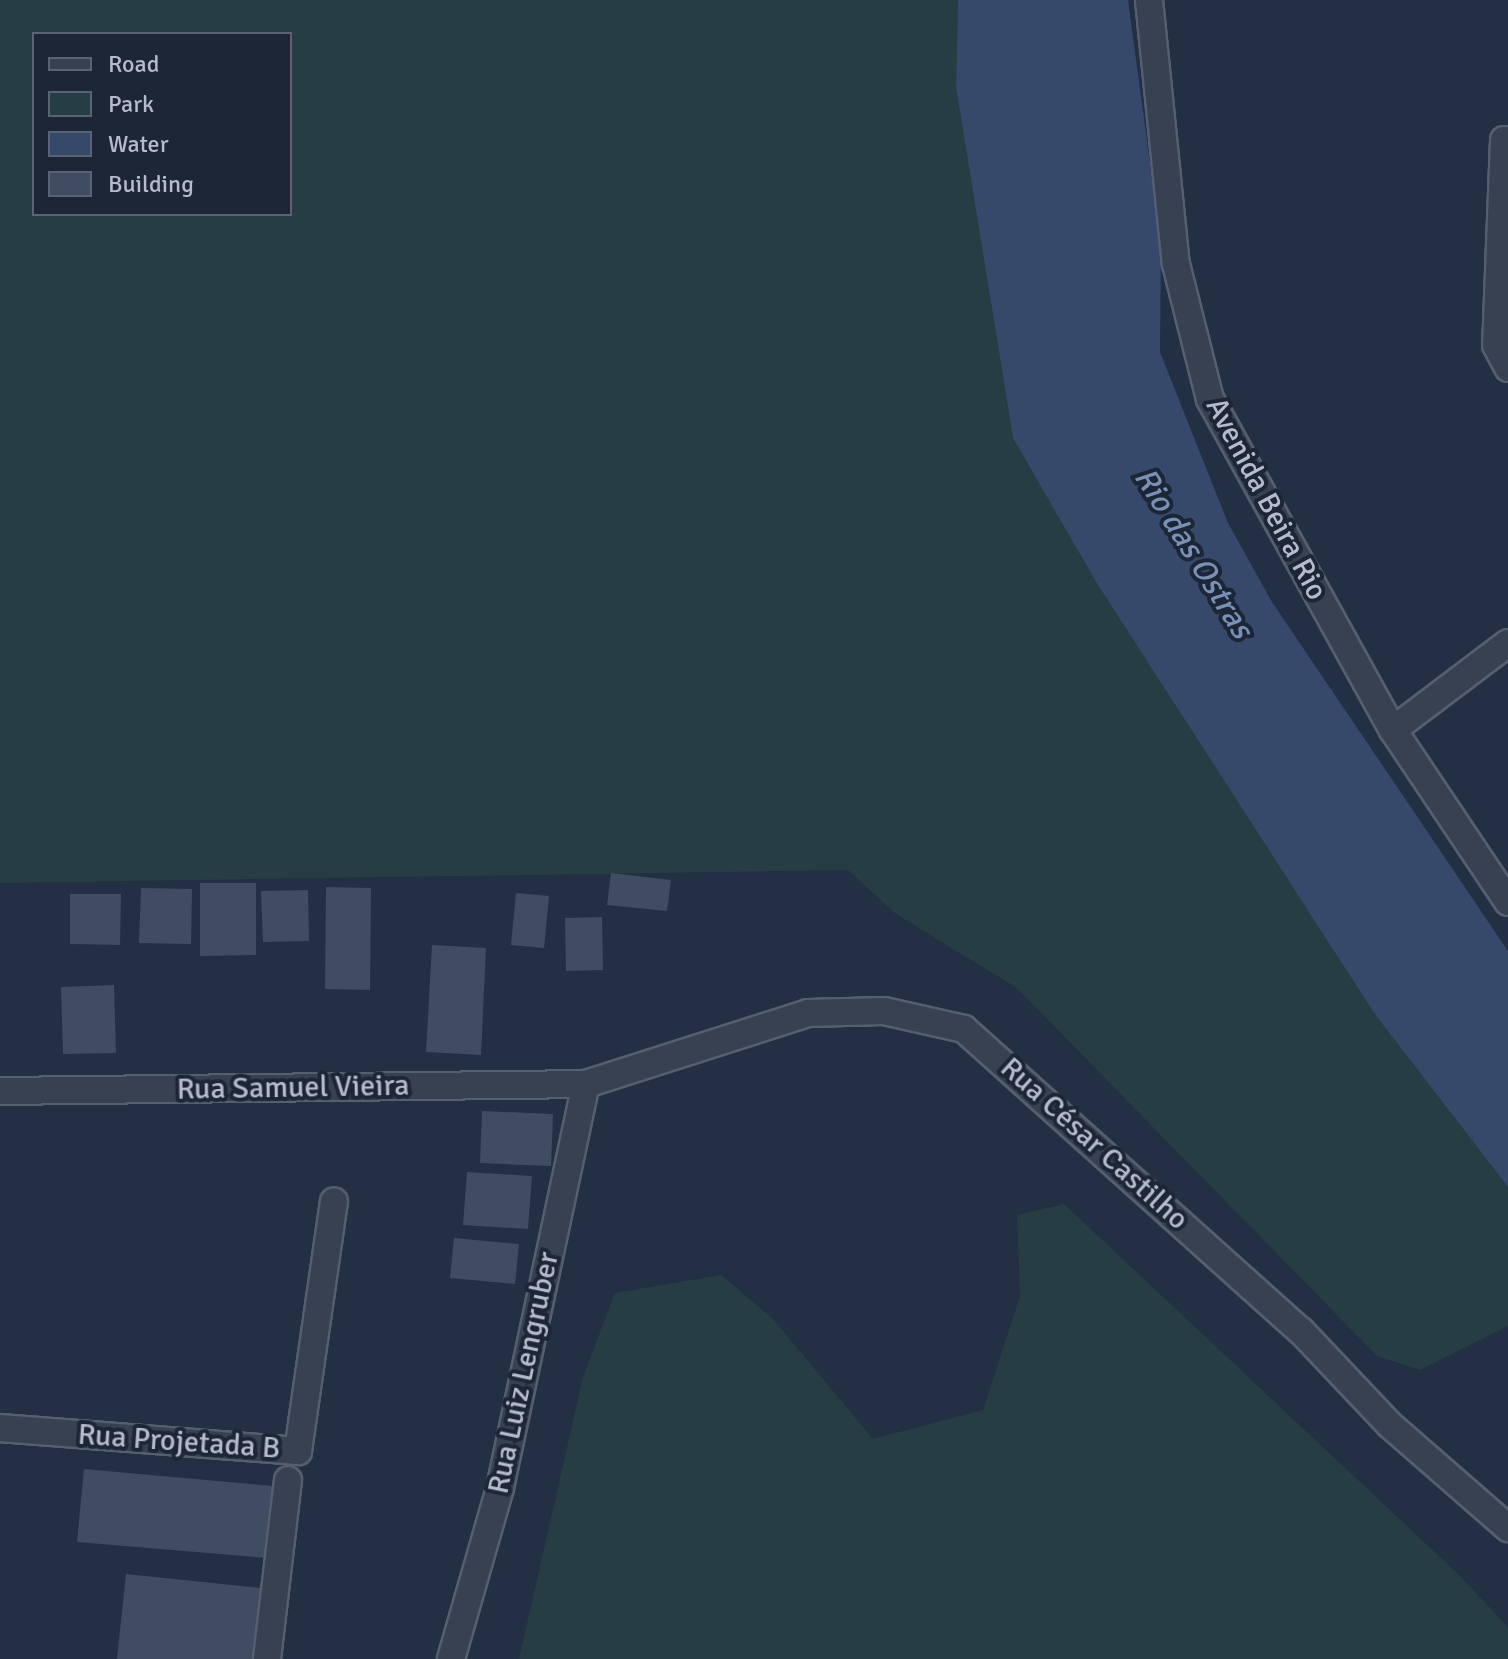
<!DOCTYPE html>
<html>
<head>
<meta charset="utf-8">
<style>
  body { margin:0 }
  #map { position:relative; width:1508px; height:1659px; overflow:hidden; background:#232f42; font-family:Signika,sans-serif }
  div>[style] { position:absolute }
  .green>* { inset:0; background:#263e43 }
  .water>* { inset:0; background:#36496a }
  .building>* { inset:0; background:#404c62 }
  .roads { filter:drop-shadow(2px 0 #565f6f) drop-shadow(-2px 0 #565f6f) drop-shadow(0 2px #565f6f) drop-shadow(0 -2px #565f6f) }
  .minor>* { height:26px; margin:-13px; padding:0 13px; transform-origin:13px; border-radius:13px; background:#384151 }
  span { translate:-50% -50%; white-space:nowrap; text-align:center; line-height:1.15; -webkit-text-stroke:8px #1d2637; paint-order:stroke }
  .street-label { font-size:30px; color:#b5bccc }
  .water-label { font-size:32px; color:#7a90b5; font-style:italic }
  .legend { position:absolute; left:32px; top:32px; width:260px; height:184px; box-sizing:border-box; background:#1d2637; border:2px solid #5a6273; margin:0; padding:10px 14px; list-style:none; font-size:24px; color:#b5bccc }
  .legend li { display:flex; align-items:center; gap:16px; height:40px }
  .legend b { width:40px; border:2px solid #5a6273 }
</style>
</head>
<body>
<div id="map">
  <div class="green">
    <div style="clip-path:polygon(evenodd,0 0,958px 0,956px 87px,1013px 438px,1096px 582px,1374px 1013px,1508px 1187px,1508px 1326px,1420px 1370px,1377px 1356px,1017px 988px,896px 914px,848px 870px,0 883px,0 0,34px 34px,290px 34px,290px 214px,34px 214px,34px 34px)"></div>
    <div style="clip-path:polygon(1064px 1204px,1457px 1573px,1508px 1627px,1508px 1659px,519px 1659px,583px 1377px,615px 1293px,721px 1275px,773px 1319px,873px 1439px,983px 1410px,1020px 1296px,1017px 1215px)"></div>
  </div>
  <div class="water">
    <div style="clip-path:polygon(958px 0,1128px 0,1161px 245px,1160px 352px,1228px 523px,1272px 602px,1508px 951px,1508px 1187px,1374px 1013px,1096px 582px,1013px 438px,956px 87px)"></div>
  </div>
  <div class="building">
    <div style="clip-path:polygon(611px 873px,671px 880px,667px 911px,607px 905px)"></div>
    <div style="clip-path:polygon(200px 883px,256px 883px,256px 955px,200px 956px)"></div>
    <div style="clip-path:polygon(326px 887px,371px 888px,370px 990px,325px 989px)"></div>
    <div style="clip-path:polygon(141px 888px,192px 889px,191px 944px,139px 943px)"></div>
    <div style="clip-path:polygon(308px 890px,309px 941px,263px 942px,261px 891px)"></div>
    <div style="clip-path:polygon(516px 893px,549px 896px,544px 948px,511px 945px)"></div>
    <div style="clip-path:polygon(70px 894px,121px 894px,120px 945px,70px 944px)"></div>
    <div style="clip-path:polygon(602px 917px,603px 970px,566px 971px,565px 918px)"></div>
    <div style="clip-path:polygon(432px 945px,486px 948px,481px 1055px,426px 1052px)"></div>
    <div style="clip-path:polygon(114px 985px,116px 1053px,63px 1054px,61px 987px)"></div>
    <div style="clip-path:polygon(482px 1111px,553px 1114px,551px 1166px,480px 1163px)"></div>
    <div style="clip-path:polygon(467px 1172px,532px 1176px,528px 1229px,463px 1225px)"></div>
    <div style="clip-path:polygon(454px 1238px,519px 1244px,515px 1284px,450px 1278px)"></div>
    <div style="clip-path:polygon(84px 1469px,274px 1486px,267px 1558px,77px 1542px)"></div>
    <div style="clip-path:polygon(126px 1574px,271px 1589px,264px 1659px,117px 1659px)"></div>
  </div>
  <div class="roads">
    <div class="minor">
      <div style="left:1149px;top:0;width:265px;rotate:84.2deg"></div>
      <div style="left:1176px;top:264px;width:139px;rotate:75.9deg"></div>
      <div style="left:1210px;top:399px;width:378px;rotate:61.1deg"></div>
      <div style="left:1393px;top:730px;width:207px;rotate:56.2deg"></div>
      <div style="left:1504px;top:140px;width:205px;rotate:92.2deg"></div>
      <div style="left:1496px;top:345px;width:26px;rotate:62deg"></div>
      <div style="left:1393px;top:730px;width:144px;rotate:-37.1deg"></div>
      <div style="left:0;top:1091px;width:586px;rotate:-0.68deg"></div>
      <div style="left:586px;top:1084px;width:233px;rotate:-17.7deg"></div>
      <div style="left:808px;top:1013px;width:76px;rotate:-1.5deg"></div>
      <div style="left:884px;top:1011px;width:82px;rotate:12.7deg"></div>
      <div style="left:964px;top:1029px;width:453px;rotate:41.9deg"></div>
      <div style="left:1301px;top:1331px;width:129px;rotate:46.6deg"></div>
      <div style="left:1390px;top:1425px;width:157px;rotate:41.1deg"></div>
      <div style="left:0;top:1428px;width:299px;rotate:4.4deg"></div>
      <div style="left:298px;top:1451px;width:252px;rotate:-81.8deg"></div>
      <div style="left:267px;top:1659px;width:180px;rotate:-83.3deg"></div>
      <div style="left:451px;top:1659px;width:178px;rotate:-74deg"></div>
      <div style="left:500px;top:1488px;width:413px;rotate:-78deg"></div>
    </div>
  </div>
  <div class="street-label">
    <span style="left:1266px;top:499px;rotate:62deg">Avenida Beira Rio</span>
    <span style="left:293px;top:1088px;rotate:-1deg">Rua Samuel Vieira</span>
    <span style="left:1094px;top:1144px;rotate:42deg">Rua César Castilho</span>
    <span style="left:524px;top:1373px;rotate:-78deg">Rua Luiz Lengruber</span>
    <span style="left:179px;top:1442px;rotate:4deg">Rua Projetada B</span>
  </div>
  <div class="water-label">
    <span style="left:1193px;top:553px;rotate:58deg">Rio das Ostras</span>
  </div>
  <ul class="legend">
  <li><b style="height:10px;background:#384151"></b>Road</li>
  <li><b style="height:22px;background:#263e43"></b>Park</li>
  <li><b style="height:22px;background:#36496a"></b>Water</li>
  <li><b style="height:22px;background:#404c62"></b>Building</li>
  </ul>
</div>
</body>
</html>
